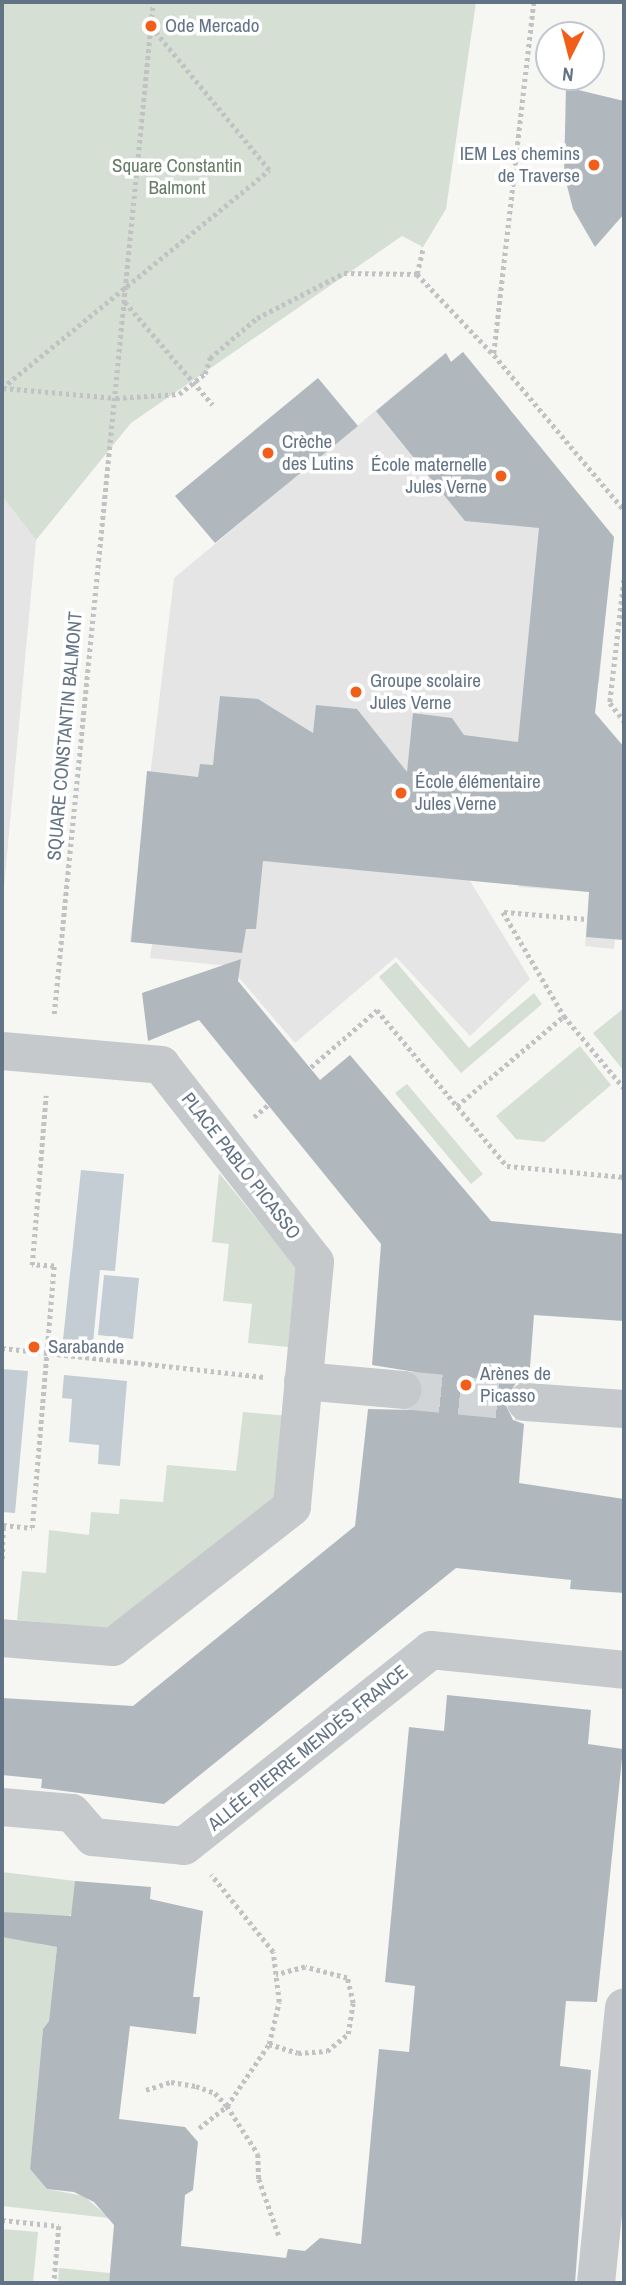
<!DOCTYPE html>
<html>
<head>
<meta charset="utf-8">
<style>
  body { margin:0 }
  #map { position:relative; width:626px; height:2285px; overflow:hidden; background:#f6f6f3; font-family:"Archivo Narrow",sans-serif }
  div>[style] { position:absolute }
  .built>* { inset:0; background:#e4e5e4 }
  .green>* { inset:0; background:#d6dfd3 }
  .water>* { inset:0; background:#c3cdd3 }
  .building>* { inset:0; background:#b1b8bd }
  .minor-tunnel>* { height:38px; margin-top:-19px; transform-origin:0; background:repeating-linear-gradient(90deg,#d1d5d8 0 38px,transparent 0 57px) }
  .path>* { height:4.5px; margin-top:-2.25px; transform-origin:0; background:repeating-linear-gradient(90deg,#c1c2c4 0 3.5px,transparent 0 7px) }
  .minor>* { height:38px; margin:-19px; padding:0 19px; transform-origin:19px; border-radius:19px; background:#c5c9cc }
  .dots>* { width:19px; height:19px; translate:-50% -50%; box-sizing:border-box; border:4px solid #fff; border-radius:50% }
  span { translate:-50% -50%; white-space:nowrap; text-align:center; line-height:1.15; -webkit-text-stroke:7px #fff; paint-order:stroke }
  .poi-label { font-size:19px; color:#637386 }
  .left { translate:0 -50%; text-align:left }
  .right { translate:-100% -50%; text-align:right }
  .park-label { font-size:19px; color:#657d62 }
  .street-label { font-size:19px; color:#637386 }
  .frame { position:absolute; inset:0; border:4px solid #637386; pointer-events:none }
  .north { position:absolute; left:535px; top:21px; width:70px; height:70px; box-sizing:border-box; background:#fff; border:2px solid #c1c7cf; border-radius:50%; rotate:186deg; font-size:19px; font-weight:700; line-height:28px; text-align:center; color:#637386 }
  .north::after { content:''; display:block; margin:auto; width:24px; height:32px; background:#f05e19; clip-path:polygon(50% 0,100% 100%,50% 72%,0 100%) }
</style>
</head>
<body>
<div id="map">
  <div class="built">
    <div style="clip-path:polygon(463px 352px,613px 537px,599px 683px,567px 648px,554px 702px,606px 726px,624px 747px,624px 940px,615px 939px,614px 949px,585px 946px,590px 892px,518px 887px,520px 880px,472px 867px,470px 881px,530px 979px,470px 1036px,396px 957px,295px 1043px,229px 966px,150px 958px,152px 944px,130px 942px,174px 578px,445px 353px,451px 362px)"></div>
    <div style="clip-path:polygon(2px 496px,36px 540px,2px 909px)"></div>
  </div>
  <div class="green">
    <div style="clip-path:polygon(2px 2px,476px 2px,446px 209px,423px 247px,402px 236px,131px 423px,36px 540px,2px 496px)"></div>
    <div style="clip-path:polygon(396px 962px,469px 1048px,534px 993px,542px 1004px,461px 1073px,379px 977px)"></div>
    <div style="clip-path:polygon(624px 1008px,624px 1071px,593px 1033px)"></div>
    <div style="clip-path:polygon(580px 1046px,611px 1085px,544px 1142px,516px 1139px,496px 1116px)"></div>
    <div style="clip-path:polygon(407px 1084px,483px 1174px,471px 1184px,395px 1093px)"></div>
    <div style="clip-path:polygon(219px 1173px,296px 1267px,288px 1347px,248px 1343px,252px 1304px,223px 1301px,229px 1244px,212px 1242px)"></div>
    <div style="clip-path:polygon(243px 1412px,289px 1416px,281px 1492px,110px 1629px,17px 1620px,22px 1571px,46px 1573px,49px 1530px,89px 1535px,91px 1512px,119px 1514px,120px 1499px,163px 1502px,167px 1465px,236px 1471px)"></div>
    <div style="clip-path:polygon(2px 1872px,75px 1881px,81px 1905px,69px 1916px,42px 1915px,39px 1944px,57px 1947px,49px 2021px,43px 2029px,30px 2169px,47px 2189px,84px 2196px,109px 2218px,2px 2206px)"></div>
    <div style="clip-path:polygon(2px 2229px,38px 2232px,33px 2283px,2px 2283px)"></div>
    <div style="clip-path:polygon(59px 2268px,110px 2273px,109px 2283px,58px 2283px)"></div>
  </div>
  <div class="water">
    <div style="clip-path:polygon(81px 1170px,124px 1174px,115px 1271px,100px 1270px,93px 1343px,63px 1340px)"></div>
    <div style="clip-path:polygon(104px 1275px,139px 1278px,133px 1339px,98px 1335px)"></div>
    <div style="clip-path:polygon(2px 1369px,28px 1371px,15px 1513px,2px 1512px)"></div>
    <div style="clip-path:polygon(64px 1375px,127px 1381px,120px 1466px,98px 1464px,99px 1445px,69px 1442px,72px 1399px,62px 1398px)"></div>
  </div>
  <div class="building">
    <div style="clip-path:polygon(566px 87px,624px 101px,624px 214px,595px 247px,573px 209px,564px 174px)"></div>
    <div style="clip-path:polygon(463px 352px,614px 537px,595px 713px,624px 747px,624px 940px,586px 937px,589px 892px,263px 861px,256px 929px,246px 929px,242px 953px,131px 942px,147px 771px,198px 777px,200px 764px,213px 765px,220px 696px,258px 699px,313px 733px,316px 705px,357px 709px,407px 772px,413px 713px,452px 718px,464px 735px,518px 742px,539px 528px,465px 521px,376px 411px,446px 353px,451px 362px)"></div>
    <div style="clip-path:polygon(318px 378px,358px 426px,215px 543px,175px 496px)"></div>
    <div style="clip-path:polygon(241px 959px,238px 981px,320px 1080px,350px 1055px,491px 1221px,624px 1234px,624px 1321px,534px 1315px,529px 1380px,516px 1383px,504px 1401px,513px 1420px,524px 1424px,519px 1483px,624px 1499px,624px 1593px,570px 1589px,571px 1580px,456px 1568px,164px 1804px,41px 1788px,42px 1779px,2px 1775px,2px 1698px,133px 1706px,355px 1526px,368px 1409px,412px 1410px,425px 1393px,415px 1372px,372px 1365px,381px 1244px,199px 1020px,148px 1041px,142px 993px)"></div>
    <div style="clip-path:polygon(447px 1695px,591px 1710px,588px 1744px,623px 1749px,597px 2002px,566px 2001px,560px 2066px,591px 2070px,575px 2283px,109px 2283px,114px 2225px,94px 2202px,74px 2192px,47px 2189px,30px 2169px,43px 2029px,49px 2021px,57px 1947px,2px 1937px,2px 1912px,71px 1916px,75px 1881px,151px 1887px,150px 1899px,203px 1911px,193px 1997px,200px 1997px,196px 2034px,130px 2026px,119px 2119px,185px 2127px,198px 2142px,193px 2190px,185px 2195px,181px 2246px,286px 2258px,288px 2249px,305px 2251px,320px 2238px,361px 2244px,379px 2049px,409px 2052px,415px 1986px,385px 1982px,409px 1727px,444px 1731px)"></div>
  </div>
  <div class="minor-tunnel">
    <div style="left:403px;top:1390px;width:124px;rotate:5.6deg"></div>
  </div>
  <div class="path">
    <div style="left:534px;top:2px;width:355px;rotate:96.5deg"></div>
    <div style="left:494px;top:355px;width:202px;rotate:50deg"></div>
    <div style="left:417px;top:274px;width:28px;rotate:-77deg"></div>
    <div style="left:125px;top:302px;width:135px;rotate:49.5deg"></div>
    <div style="left:2px;top:388px;width:345px;rotate:-39.2deg"></div>
    <div style="left:269px;top:170px;width:185px;rotate:-129.5deg"></div>
    <div style="left:3px;top:388px;width:113px;rotate:5.1deg"></div>
    <div style="left:116px;top:398px;width:63px;rotate:-3.6deg"></div>
    <div style="left:179px;top:394px;width:33px;rotate:-38deg"></div>
    <div style="left:205px;top:374px;width:17px;rotate:-73deg"></div>
    <div style="left:210px;top:358px;width:62px;rotate:-40.4deg"></div>
    <div style="left:257px;top:318px;width:98px;rotate:-27.3deg"></div>
    <div style="left:344px;top:273px;width:73px;rotate:0.8deg"></div>
    <div style="left:417px;top:274px;width:112px;rotate:46.5deg"></div>
    <div style="left:624px;top:580px;width:124px;rotate:96.5deg"></div>
    <div style="left:610px;top:703px;width:23px;rotate:52deg"></div>
    <div style="left:503px;top:912px;width:121px;rotate:59.6deg"></div>
    <div style="left:504px;top:912px;width:83px;rotate:4.8deg"></div>
    <div style="left:54px;top:1014px;width:1017px;rotate:-84.41deg"></div>
    <div style="left:311px;top:1067px;width:87px;rotate:-40.8deg"></div>
    <div style="left:377px;top:1010px;width:203px;rotate:50.2deg"></div>
    <div style="left:507px;top:1166px;width:118px;rotate:5.4deg"></div>
    <div style="left:457px;top:1106px;width:140px;rotate:-40.1deg"></div>
    <div style="left:564px;top:1016px;width:94px;rotate:50.2deg"></div>
    <div style="left:254px;top:1117px;width:20px;rotate:-41deg"></div>
    <div style="left:2px;top:1348px;width:264px;rotate:6.3deg"></div>
    <div style="left:2px;top:1559px;width:34px;rotate:-88deg"></div>
    <div style="left:3px;top:1525px;width:29px;rotate:6deg"></div>
    <div style="left:32px;top:1528px;width:263px;rotate:-85.2deg"></div>
    <div style="left:54px;top:1266px;width:22px;rotate:-177deg"></div>
    <div style="left:32px;top:1265px;width:170px;rotate:-85.3deg"></div>
    <div style="left:269px;top:2044px;width:30px;rotate:17deg"></div>
    <div style="left:298px;top:2053px;width:29px;rotate:-4deg"></div>
    <div style="left:327px;top:2051px;width:27px;rotate:-39deg"></div>
    <div style="left:348px;top:2034px;width:31px;rotate:-81deg"></div>
    <div style="left:353px;top:2003px;width:26px;rotate:-103deg"></div>
    <div style="left:347px;top:1978px;width:43px;rotate:-165.3deg"></div>
    <div style="left:305px;top:1967px;width:30px;rotate:165deg"></div>
    <div style="left:146px;top:2090px;width:26px;rotate:-18deg"></div>
    <div style="left:171px;top:2082px;width:25px;rotate:9deg"></div>
    <div style="left:196px;top:2086px;width:20px;rotate:20deg"></div>
    <div style="left:215px;top:2093px;width:18px;rotate:47deg"></div>
    <div style="left:227px;top:2106px;width:57px;rotate:57.1deg"></div>
    <div style="left:258px;top:2154px;width:25px;rotate:88deg"></div>
    <div style="left:259px;top:2179px;width:60px;rotate:70.7deg"></div>
    <div style="left:199px;top:2128px;width:36px;rotate:-38deg"></div>
    <div style="left:227px;top:2106px;width:75px;rotate:-55.9deg"></div>
    <div style="left:269px;top:2044px;width:43px;rotate:-76.6deg"></div>
    <div style="left:279px;top:2002px;width:50px;rotate:-96.8deg"></div>
    <div style="left:273px;top:1952px;width:99px;rotate:-128.8deg"></div>
    <div style="left:2px;top:2220px;width:57px;rotate:6deg"></div>
    <div style="left:59px;top:2226px;width:57px;rotate:95deg"></div>
  </div>
  <div class="minor">
    <div style="left:2px;top:1051px;width:160px;rotate:5deg"></div>
    <div style="left:161px;top:1065px;width:250px;rotate:52deg"></div>
    <div style="left:315px;top:1262px;width:246px;rotate:95.4deg"></div>
    <div style="left:292px;top:1507px;width:227px;rotate:142deg"></div>
    <div style="left:113px;top:1647px;width:111px;rotate:-175.4deg"></div>
    <div style="left:303px;top:1381px;width:100px;rotate:5.1deg"></div>
    <div style="left:526px;top:1402px;width:98px;rotate:4.1deg"></div>
    <div style="left:2px;top:1807px;width:70px;rotate:4.9deg"></div>
    <div style="left:72px;top:1813px;width:32px;rotate:49deg"></div>
    <div style="left:93px;top:1837px;width:91px;rotate:5.6deg"></div>
    <div style="left:184px;top:1846px;width:315px;rotate:-38.4deg"></div>
    <div style="left:431px;top:1650px;width:194px;rotate:5.9deg"></div>
    <div style="left:596px;top:2283px;width:277px;rotate:-84.2deg"></div>
  </div>
  <div class="dots">
    <div style="left:151px;top:26px;background:#f05e19"></div>
    <div style="left:594px;top:165px;background:#f05e19"></div>
    <div style="left:268px;top:453px;background:#f05e19"></div>
    <div style="left:501px;top:476px;background:#f05e19"></div>
    <div style="left:356px;top:692px;background:#f05e19"></div>
    <div style="left:401px;top:793px;background:#f05e19"></div>
    <div style="left:34px;top:1347px;background:#f05e19"></div>
    <div style="left:466px;top:1385px;background:#f05e19"></div>
  </div>
  <div class="poi-label">
    <span class="left" style="left:165px;top:26px">Ode Mercado</span>
    <span class="right" style="left:580px;top:165px">IEM Les chemins<br>de Traverse</span>
    <span class="left" style="left:282px;top:453px">Crèche<br>des Lutins</span>
    <span class="right" style="left:487px;top:476px">École maternelle<br>Jules Verne</span>
    <span class="left" style="left:370px;top:692px">Groupe scolaire<br>Jules Verne</span>
    <span class="left" style="left:415px;top:793px">École élémentaire<br>Jules Verne</span>
    <span class="left" style="left:48px;top:1347px">Sarabande</span>
    <span class="left" style="left:480px;top:1385px">Arènes de<br>Picasso</span>
  </div>
  <div class="park-label">
    <span style="left:177px;top:177px">Square Constantin<br>Balmont</span>
  </div>
  <div class="street-label">
    <span style="left:65px;top:736px;rotate:-85deg">SQUARE CONSTANTIN BALMONT</span>
    <span style="left:241px;top:1166px;rotate:52deg">PLACE PABLO PICASSO</span>
    <span style="left:308px;top:1748px;rotate:-39deg">ALLÉE PIERRE MENDÈS FRANCE</span>
  </div>
  <div class="frame"></div>
  <div class="north">N</div>
</div>
</body>
</html>
